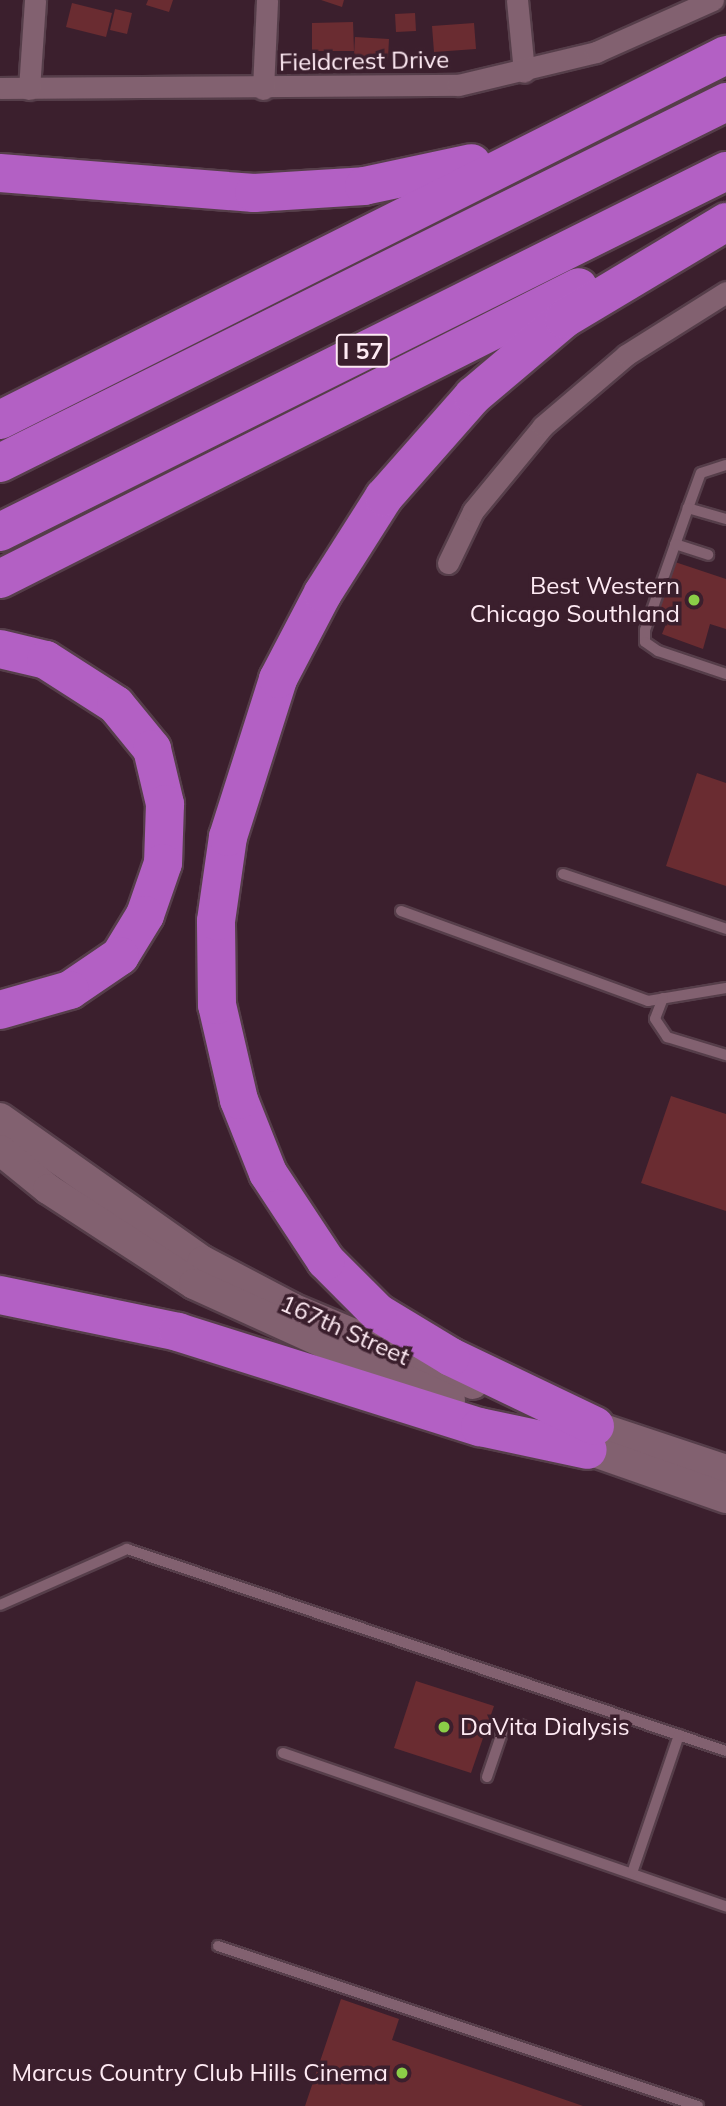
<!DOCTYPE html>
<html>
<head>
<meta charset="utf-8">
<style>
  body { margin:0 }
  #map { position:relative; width:726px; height:2106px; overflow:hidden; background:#3b1f2d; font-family:Mulish,sans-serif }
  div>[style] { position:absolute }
  .building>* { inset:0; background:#6a2c31 }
  .roads { filter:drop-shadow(2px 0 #563e4a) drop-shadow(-2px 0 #563e4a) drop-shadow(0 2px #563e4a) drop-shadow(0 -2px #563e4a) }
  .lane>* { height:10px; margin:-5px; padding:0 5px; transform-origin:5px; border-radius:5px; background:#826170 }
  .street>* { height:21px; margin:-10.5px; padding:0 10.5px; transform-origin:10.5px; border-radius:10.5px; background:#826170 }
  .secondary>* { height:30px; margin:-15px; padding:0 15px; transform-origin:15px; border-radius:15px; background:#826170 }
  .highway>* { height:38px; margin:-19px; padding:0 19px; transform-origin:19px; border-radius:19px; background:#b360c4 }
  .dots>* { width:19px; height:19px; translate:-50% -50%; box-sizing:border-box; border:4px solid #3b1f2d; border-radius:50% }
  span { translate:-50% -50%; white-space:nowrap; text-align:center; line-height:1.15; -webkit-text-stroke:7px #3b1f2d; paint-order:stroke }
  .shield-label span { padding:2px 5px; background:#3b1f2d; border:2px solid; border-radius:5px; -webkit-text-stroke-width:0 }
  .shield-label { font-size:23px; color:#feeaf3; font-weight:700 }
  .street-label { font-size:24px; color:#feeaf3 }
  .poi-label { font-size:24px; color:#feeaf3 }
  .right { translate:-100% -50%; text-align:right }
  .left { translate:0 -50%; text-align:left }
</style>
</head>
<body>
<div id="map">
  <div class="building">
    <div style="clip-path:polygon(148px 0,173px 0,169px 12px,146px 5px)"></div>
    <div style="clip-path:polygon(321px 0,344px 0,342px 7px)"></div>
    <div style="clip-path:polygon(72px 3px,112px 13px,106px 37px,66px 27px)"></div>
    <div style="clip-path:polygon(115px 9px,132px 13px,127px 34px,110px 30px)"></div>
    <div style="clip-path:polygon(415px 13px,416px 31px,396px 32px,395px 14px)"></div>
    <div style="clip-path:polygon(353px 22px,354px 51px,312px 51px,312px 23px)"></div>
    <div style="clip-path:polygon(474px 23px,476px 49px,434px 52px,432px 26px)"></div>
    <div style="clip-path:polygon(355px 37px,389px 39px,388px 58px,354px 56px)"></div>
    <div style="clip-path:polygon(675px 562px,726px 579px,726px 629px,710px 624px,703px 649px,662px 634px,666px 624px,656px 620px)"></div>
    <div style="clip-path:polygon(697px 773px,726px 783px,726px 886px,666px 866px)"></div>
    <div style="clip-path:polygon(671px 1096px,726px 1114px,726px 1211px,641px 1183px)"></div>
    <div style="clip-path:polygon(416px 1681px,494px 1706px,471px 1773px,394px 1748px)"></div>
    <div style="clip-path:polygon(341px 1999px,399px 2019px,392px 2040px,583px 2106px,305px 2106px)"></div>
  </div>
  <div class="roads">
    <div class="lane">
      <div style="left:688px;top:508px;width:37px;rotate:-70deg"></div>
      <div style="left:701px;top:473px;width:26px;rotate:-18deg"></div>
      <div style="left:726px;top:519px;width:40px;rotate:-164deg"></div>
      <div style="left:688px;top:508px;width:129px;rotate:109.4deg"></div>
      <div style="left:645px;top:630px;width:12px;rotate:90deg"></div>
      <div style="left:645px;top:642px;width:16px;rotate:35deg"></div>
      <div style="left:658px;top:651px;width:72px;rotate:18.7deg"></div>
      <div style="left:675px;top:544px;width:35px;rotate:18deg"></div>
      <div style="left:563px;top:874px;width:172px;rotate:18.6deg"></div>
      <div style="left:401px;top:911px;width:263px;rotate:20deg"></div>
      <div style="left:648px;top:1001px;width:79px;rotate:-9.5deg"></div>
      <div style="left:663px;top:998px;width:22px;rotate:111deg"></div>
      <div style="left:655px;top:1019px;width:22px;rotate:56deg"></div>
      <div style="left:667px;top:1037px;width:62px;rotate:17deg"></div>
      <div style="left:0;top:1605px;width:139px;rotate:-23.8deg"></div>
      <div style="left:127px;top:1549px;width:632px;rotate:18.64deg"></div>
      <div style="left:283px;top:1753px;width:469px;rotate:19.1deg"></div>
      <div style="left:487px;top:1777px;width:50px;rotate:-71.2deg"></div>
      <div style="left:503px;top:1730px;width:16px;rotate:-22deg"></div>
      <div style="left:518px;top:1724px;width:13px;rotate:23deg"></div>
      <div style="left:632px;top:1873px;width:146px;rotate:-71.2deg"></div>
      <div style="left:218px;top:1946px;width:506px;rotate:18.43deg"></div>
    </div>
    <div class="street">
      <div style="left:517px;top:0;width:72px;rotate:84.4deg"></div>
      <div style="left:0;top:88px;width:458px;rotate:-0.4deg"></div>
      <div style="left:458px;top:85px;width:142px;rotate:-13.4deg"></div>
      <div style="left:596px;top:52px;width:128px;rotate:-24deg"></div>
      <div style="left:29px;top:89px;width:89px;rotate:-86.1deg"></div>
      <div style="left:263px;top:89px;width:89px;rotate:-87.4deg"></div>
      <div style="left:448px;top:563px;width:58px;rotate:-64.3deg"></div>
      <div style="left:473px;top:511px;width:110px;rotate:-50.5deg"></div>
      <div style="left:543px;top:426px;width:109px;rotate:-40.5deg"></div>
      <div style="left:626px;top:355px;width:118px;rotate:-32.2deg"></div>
    </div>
    <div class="secondary">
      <div style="left:0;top:1118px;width:248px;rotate:35.2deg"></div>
      <div style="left:203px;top:1261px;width:101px;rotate:27.8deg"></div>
      <div style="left:292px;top:1308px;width:196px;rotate:22.8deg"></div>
      <div style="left:0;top:1150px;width:62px;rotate:39.1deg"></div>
      <div style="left:48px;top:1189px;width:174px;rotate:33.1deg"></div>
      <div style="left:194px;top:1284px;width:281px;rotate:24.4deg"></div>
      <div style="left:576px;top:1420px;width:158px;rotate:18.4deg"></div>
      <div style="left:569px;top:1443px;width:166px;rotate:19.3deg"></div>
    </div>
    <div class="highway">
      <div style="left:0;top:173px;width:255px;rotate:4.5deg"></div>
      <div style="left:254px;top:193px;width:110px;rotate:-3.6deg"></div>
      <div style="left:364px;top:186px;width:110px;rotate:-12deg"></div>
      <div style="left:0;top:420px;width:813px;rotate:-26.69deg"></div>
      <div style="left:0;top:463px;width:811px;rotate:-26.44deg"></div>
      <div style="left:0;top:532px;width:811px;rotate:-26.44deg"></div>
      <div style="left:0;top:579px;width:648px;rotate:-26.76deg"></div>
      <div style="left:0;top:649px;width:47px;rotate:13.4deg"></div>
      <div style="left:46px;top:660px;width:83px;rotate:32.7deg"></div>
      <div style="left:116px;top:705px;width:57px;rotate:50.7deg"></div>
      <div style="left:152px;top:749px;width:57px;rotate:76.7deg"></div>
      <div style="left:165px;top:804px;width:59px;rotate:91.9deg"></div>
      <div style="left:163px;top:863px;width:55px;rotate:109.1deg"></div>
      <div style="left:145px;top:915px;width:48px;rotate:121.4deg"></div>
      <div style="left:120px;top:956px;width:60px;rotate:145.8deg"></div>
      <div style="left:70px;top:990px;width:73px;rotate:164.1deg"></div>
      <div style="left:0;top:1295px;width:182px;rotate:11.7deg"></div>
      <div style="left:178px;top:1332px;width:317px;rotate:17.5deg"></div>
      <div style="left:480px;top:1427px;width:110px;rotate:12deg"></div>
      <div style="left:595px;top:1426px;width:160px;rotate:-154.4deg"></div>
      <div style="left:451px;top:1357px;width:85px;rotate:-148.9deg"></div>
      <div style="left:378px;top:1313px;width:74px;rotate:-135deg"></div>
      <div style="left:326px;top:1261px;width:105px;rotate:-123.4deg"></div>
      <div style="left:268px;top:1173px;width:79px;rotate:-111.7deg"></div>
      <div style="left:239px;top:1100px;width:98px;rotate:-103deg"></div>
      <div style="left:217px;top:1005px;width:84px;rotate:-90.7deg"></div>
      <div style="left:216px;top:921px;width:85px;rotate:-81.9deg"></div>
      <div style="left:228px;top:837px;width:166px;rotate:-72.4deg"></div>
      <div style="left:278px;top:679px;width:97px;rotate:-62.4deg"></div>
      <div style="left:323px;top:593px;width:114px;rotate:-57.6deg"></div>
      <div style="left:384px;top:497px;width:135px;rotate:-48.6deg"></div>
      <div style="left:473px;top:396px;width:119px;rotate:-40.2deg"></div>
      <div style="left:564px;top:319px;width:189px;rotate:-30.9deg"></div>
    </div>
  </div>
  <div class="dots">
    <div style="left:694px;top:600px;background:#8bce47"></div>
    <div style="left:444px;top:1727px;background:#8bce47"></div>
    <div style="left:402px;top:2073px;background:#8bce47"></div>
  </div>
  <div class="shield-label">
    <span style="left:363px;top:351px">I 57</span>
  </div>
  <div class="street-label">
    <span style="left:364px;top:61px;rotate:-1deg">Fieldcrest Drive</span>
    <span style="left:345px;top:1330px;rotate:24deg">167th Street</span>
  </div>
  <div class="poi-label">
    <span class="right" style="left:680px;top:600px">Best Western<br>Chicago Southland</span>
    <span class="left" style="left:460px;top:1727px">DaVita Dialysis</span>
    <span class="right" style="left:388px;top:2073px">Marcus Country Club Hills Cinema</span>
  </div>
</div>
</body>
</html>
